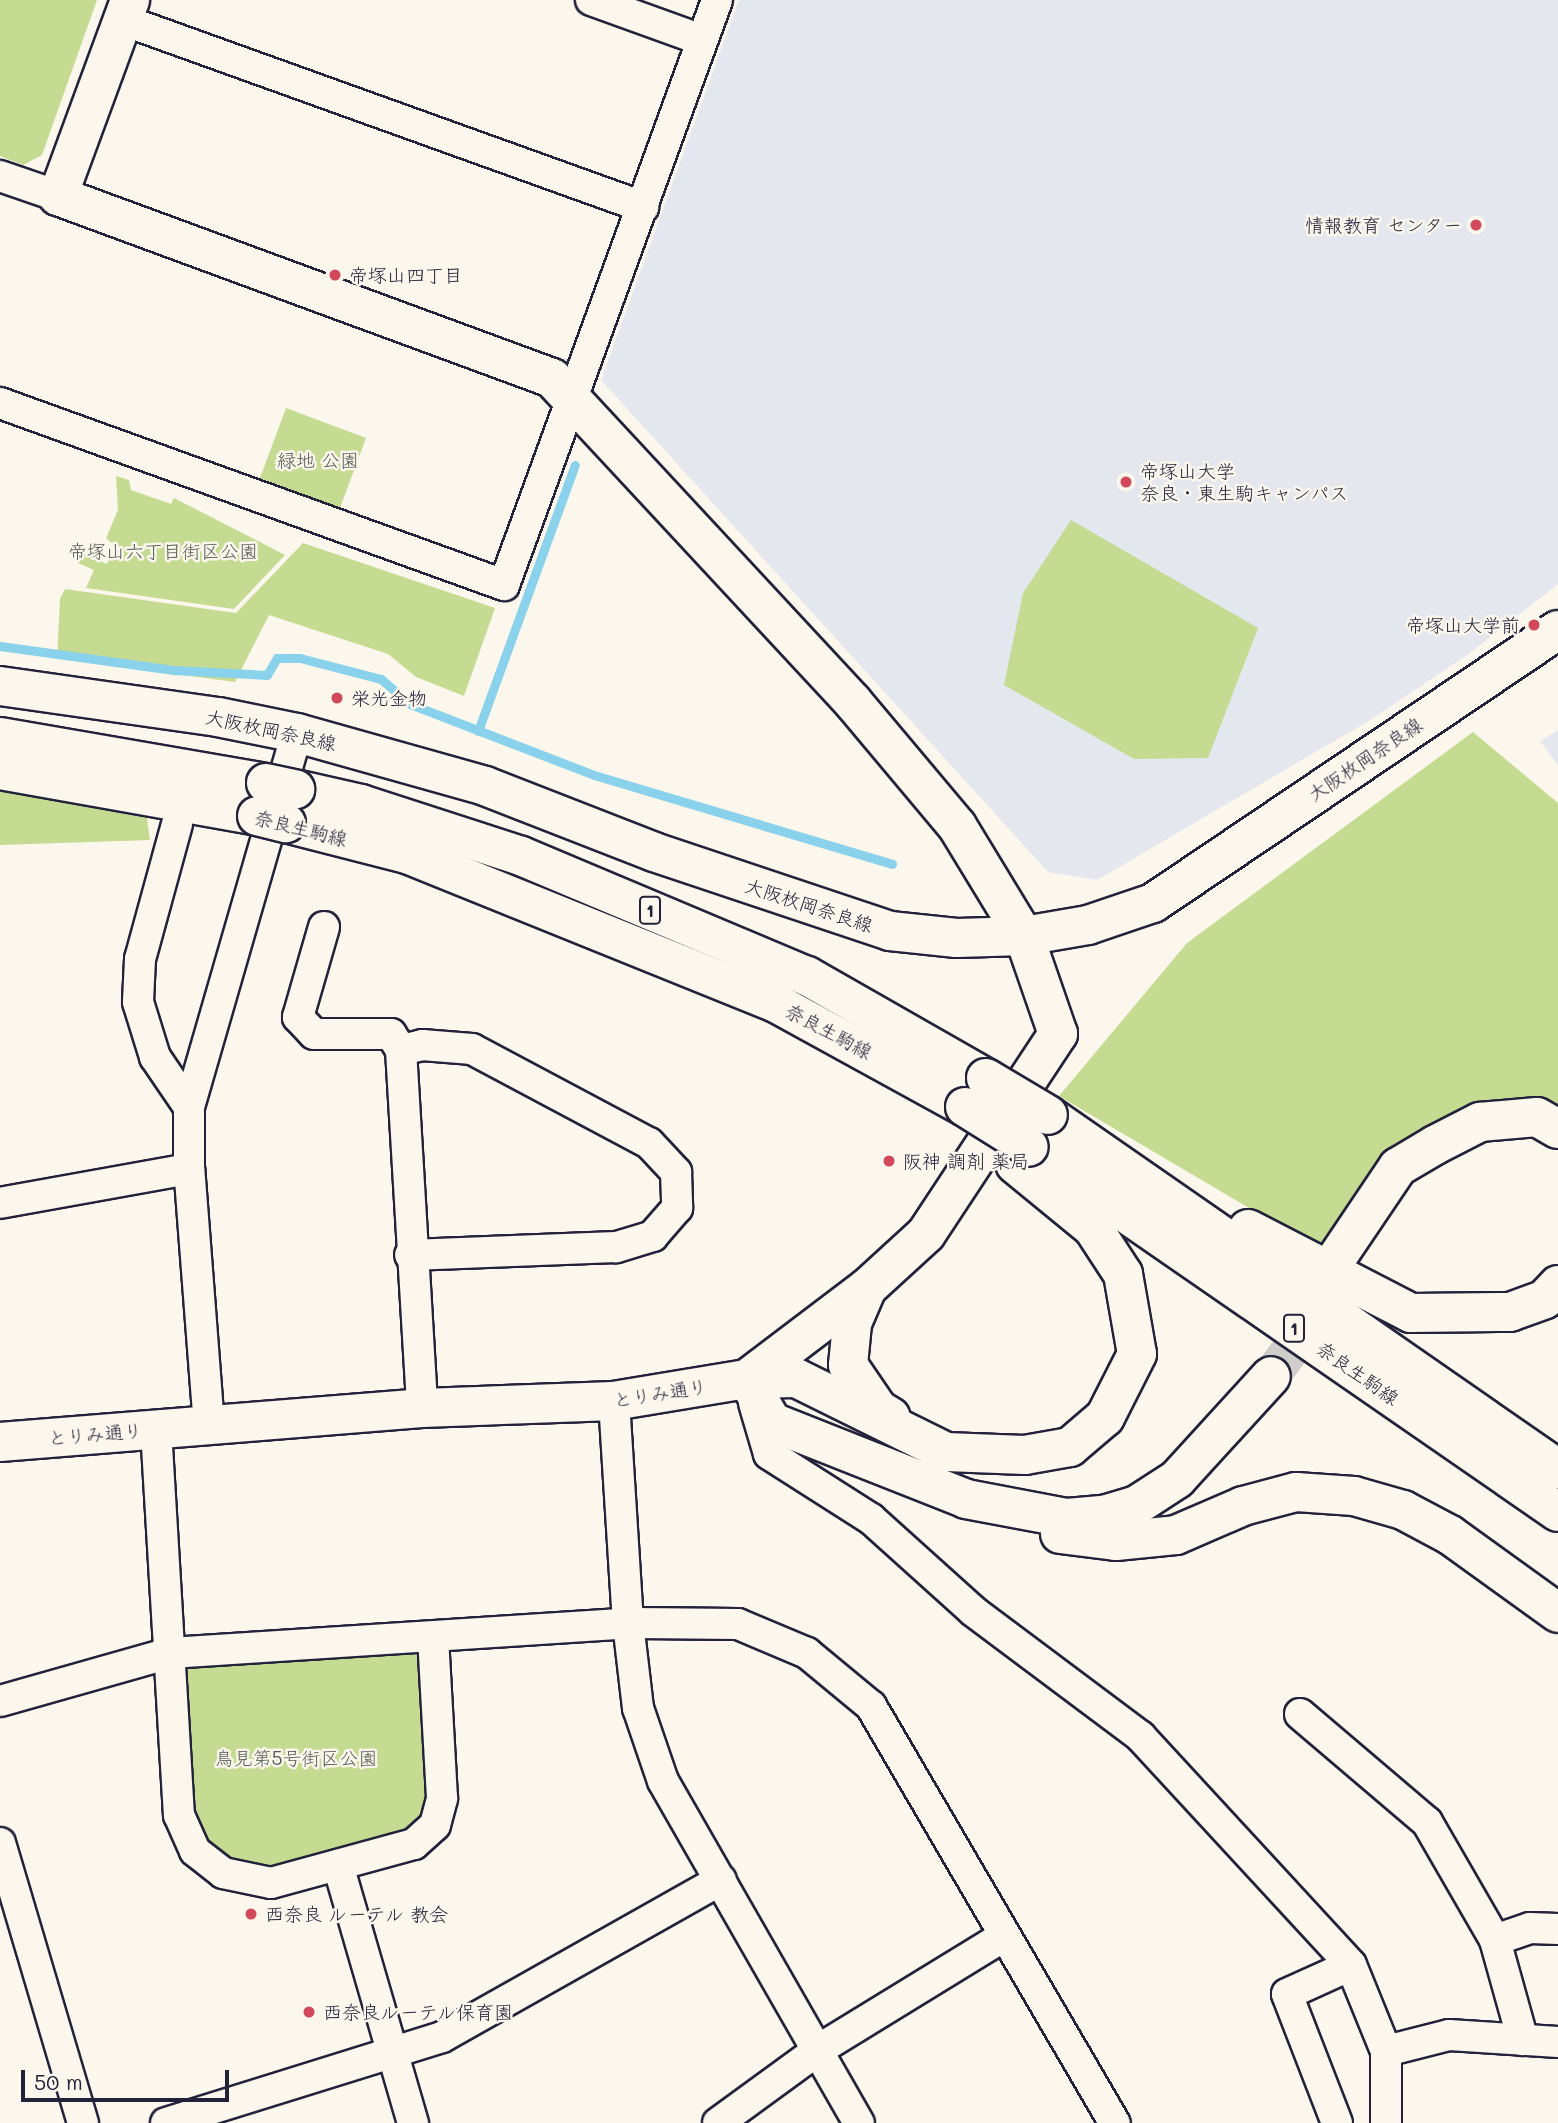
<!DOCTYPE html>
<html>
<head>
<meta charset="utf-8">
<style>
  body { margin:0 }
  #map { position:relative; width:1558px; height:2123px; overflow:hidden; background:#fbf7ec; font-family:Mali,"Klee One",sans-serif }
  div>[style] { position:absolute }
  .built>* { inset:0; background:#e5e7ee }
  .green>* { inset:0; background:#c4db91 }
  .stream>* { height:9px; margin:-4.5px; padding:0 4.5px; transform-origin:4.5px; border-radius:4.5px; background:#8ad1eb }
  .primary-tunnel>* { height:38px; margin-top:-19px; transform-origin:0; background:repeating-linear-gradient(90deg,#d0ccc9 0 38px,transparent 0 57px) }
  .roads { filter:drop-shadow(2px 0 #22223b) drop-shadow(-2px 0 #22223b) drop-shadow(0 2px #22223b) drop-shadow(0 -2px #22223b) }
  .street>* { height:30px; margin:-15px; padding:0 15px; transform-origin:15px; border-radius:15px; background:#fbf7ec }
  .secondary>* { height:38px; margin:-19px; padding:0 19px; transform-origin:19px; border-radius:19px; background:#fbf7ec }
  .primary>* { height:38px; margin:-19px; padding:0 19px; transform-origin:19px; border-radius:19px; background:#fbf7ec }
  .bridges { filter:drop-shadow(2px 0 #22223b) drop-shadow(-2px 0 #22223b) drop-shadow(0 2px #22223b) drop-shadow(0 -2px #22223b) }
  .primary-bridge>* { height:38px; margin:-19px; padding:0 19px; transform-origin:19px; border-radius:19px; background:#fbf7ec }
  .dots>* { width:19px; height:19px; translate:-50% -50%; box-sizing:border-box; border:4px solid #fbf7ec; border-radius:50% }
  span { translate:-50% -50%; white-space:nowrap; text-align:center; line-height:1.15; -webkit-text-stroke:5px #fbf7ec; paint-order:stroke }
  .shield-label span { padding:2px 5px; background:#fbf7ec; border:2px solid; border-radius:5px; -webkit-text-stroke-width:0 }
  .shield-label { font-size:18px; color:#22223b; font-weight:700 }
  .poi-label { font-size:19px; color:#22223b }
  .right { translate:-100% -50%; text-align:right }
  .left { translate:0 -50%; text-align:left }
  .park-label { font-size:19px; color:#535a55 }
  .street-label { font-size:19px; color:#22223b }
  .scale { position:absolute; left:21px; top:2070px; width:208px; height:32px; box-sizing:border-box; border:4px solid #22223b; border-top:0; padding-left:9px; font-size:21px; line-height:24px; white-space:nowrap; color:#22223b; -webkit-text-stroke:5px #fbf7ec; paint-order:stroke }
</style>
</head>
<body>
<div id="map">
  <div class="built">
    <div style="clip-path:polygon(739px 0,1558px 0,1558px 584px,1470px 653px,1372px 719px,1097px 880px,1048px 872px,601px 380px)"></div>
    <div style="clip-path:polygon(1558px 730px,1558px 766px,1540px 741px)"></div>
  </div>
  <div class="green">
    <div style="clip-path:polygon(0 0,97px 0,42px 155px,23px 165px,0 156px)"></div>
    <div style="clip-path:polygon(286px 408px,366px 438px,340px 508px,260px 478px)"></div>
    <div style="clip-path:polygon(116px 476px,129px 480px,131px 490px,171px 504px,174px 498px,285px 555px,234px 609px,86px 588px,94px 570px,78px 563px,82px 552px,107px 564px,115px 546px,106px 538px,118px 510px)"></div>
    <div style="clip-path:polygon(1071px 520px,1258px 628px,1208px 758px,1134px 759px,1004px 685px,1023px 593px)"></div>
    <div style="clip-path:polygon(303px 543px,495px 608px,464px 696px,416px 677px,388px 654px,269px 615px,235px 682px,57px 658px,60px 599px,65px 589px,236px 613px)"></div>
    <div style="clip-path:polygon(1473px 732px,1558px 803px,1558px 1121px,1408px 1146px,1329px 1255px,1059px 1096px,1187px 943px)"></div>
    <div style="clip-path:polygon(0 791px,147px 818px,150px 840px,0 845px)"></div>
    <div style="clip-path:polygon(412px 1649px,423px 1658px,430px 1798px,427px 1811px,412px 1829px,271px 1869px,226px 1859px,210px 1848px,192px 1811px,183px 1675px,192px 1665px)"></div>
  </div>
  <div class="stream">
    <div style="left:0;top:646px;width:175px;rotate:7.9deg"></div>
    <div style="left:173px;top:670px;width:94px;rotate:3deg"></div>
    <div style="left:267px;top:675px;width:20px;rotate:-60deg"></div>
    <div style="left:277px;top:658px;width:23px"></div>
    <div style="left:300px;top:658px;width:84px;rotate:14.5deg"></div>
    <div style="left:381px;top:679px;width:38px;rotate:41deg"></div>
    <div style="left:410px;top:704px;width:197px;rotate:21.1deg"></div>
    <div style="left:594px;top:775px;width:311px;rotate:16.6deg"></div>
    <div style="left:478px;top:731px;width:283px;rotate:-70deg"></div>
  </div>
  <div class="primary-tunnel">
    <div style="left:1271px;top:1376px;width:85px;rotate:-53.1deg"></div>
  </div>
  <div class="roads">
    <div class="street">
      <div style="left:591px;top:0;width:118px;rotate:19.8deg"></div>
      <div style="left:123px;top:20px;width:553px;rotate:19.78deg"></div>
      <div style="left:0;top:176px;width:61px;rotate:19deg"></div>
      <div style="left:0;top:403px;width:536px;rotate:19.86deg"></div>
      <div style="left:504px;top:585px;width:623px;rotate:-69.99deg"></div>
      <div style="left:177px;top:824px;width:140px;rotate:105.3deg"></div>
      <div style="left:140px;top:959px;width:43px;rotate:92.7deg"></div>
      <div style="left:138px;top:1002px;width:58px;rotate:72.8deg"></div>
      <div style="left:155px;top:1057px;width:60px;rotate:55.8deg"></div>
      <div style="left:324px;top:927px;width:94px;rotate:106.1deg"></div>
      <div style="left:298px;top:1017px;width:23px;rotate:47deg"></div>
      <div style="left:314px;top:1034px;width:77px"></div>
      <div style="left:391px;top:1034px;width:19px;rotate:58deg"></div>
      <div style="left:401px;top:1050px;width:359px;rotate:86.6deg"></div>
      <div style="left:401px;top:1050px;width:22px;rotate:-13deg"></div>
      <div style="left:422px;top:1045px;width:50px;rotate:4.6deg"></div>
      <div style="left:472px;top:1049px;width:200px;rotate:28deg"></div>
      <div style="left:649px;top:1143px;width:40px;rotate:47deg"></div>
      <div style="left:676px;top:1172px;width:36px;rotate:88deg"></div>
      <div style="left:677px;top:1208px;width:37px;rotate:131deg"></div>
      <div style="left:653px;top:1236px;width:39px;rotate:163deg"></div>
      <div style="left:616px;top:1247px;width:206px;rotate:177.8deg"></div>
      <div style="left:0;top:1203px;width:192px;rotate:-10.2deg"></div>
      <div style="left:614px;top:1401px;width:222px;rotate:86.4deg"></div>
      <div style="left:628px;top:1623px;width:86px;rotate:83.3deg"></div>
      <div style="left:638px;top:1708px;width:77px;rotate:71.1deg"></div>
      <div style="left:663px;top:1781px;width:394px;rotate:60.2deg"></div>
      <div style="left:754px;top:1403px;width:53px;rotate:73.6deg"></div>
      <div style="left:769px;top:1454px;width:121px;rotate:32.5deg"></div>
      <div style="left:871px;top:1519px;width:137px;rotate:42deg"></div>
      <div style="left:973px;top:1611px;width:209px;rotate:36.8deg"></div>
      <div style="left:1140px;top:1736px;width:311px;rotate:47.3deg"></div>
      <div style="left:1351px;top:1965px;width:93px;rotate:67.9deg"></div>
      <div style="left:1386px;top:2051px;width:72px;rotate:90deg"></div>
      <div style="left:209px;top:1426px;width:258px;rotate:-94.4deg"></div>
      <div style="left:189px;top:1169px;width:62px;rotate:-90deg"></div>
      <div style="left:189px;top:1107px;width:389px;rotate:-73.9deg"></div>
      <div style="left:156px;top:1429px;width:387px;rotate:86.6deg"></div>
      <div style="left:179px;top:1815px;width:39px;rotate:66deg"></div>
      <div style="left:195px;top:1851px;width:36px;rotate:38deg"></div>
      <div style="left:223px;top:1873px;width:49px;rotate:11.8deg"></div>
      <div style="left:271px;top:1883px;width:148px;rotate:-15.3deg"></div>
      <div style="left:414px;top:1844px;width:28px;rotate:-42deg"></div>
      <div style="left:435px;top:1825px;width:28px;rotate:-75deg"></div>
      <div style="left:442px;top:1798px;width:161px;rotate:-93.2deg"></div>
      <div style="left:0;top:1701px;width:177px;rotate:-15.8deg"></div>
      <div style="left:170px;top:1653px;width:459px;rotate:-3.7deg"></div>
      <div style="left:628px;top:1623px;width:110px;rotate:0.5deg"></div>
      <div style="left:738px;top:1624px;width:75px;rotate:22.8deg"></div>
      <div style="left:807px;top:1653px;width:83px;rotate:39.6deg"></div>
      <div style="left:871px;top:1706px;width:483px;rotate:59.7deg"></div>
      <div style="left:1300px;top:1714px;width:167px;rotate:40.4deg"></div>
      <div style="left:1427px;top:1822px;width:136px;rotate:60deg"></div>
      <div style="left:1495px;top:1940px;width:104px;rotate:74.4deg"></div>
      <div style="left:0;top:1843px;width:292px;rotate:73.5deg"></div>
      <div style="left:338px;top:1865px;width:269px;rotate:73.8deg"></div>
      <div style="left:1495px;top:1940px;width:37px;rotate:-19deg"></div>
      <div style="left:1530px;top:1928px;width:28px;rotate:2deg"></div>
      <div style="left:1386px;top:2051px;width:65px;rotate:-14.3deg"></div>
      <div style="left:1449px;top:2035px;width:109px;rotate:3.7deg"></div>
      <div style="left:166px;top:2123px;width:289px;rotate:-17.3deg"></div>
      <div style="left:442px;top:2037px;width:320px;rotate:-29.4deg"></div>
      <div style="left:718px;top:2123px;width:124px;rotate:-36.1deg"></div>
      <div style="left:818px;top:2050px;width:218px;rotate:-31.5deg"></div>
      <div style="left:1337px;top:2123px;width:138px;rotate:-111.2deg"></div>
      <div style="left:1287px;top:1994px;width:70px;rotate:-24.4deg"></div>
    </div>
    <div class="secondary">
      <div style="left:0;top:686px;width:220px;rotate:8.1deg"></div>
      <div style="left:218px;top:717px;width:81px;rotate:11.4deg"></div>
      <div style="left:297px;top:733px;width:195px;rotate:15.7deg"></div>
      <div style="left:485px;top:786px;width:181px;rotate:21.3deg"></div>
      <div style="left:654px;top:852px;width:249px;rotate:18.5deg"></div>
      <div style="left:890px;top:931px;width:67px;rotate:6deg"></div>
      <div style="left:957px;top:938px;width:67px;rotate:-1.7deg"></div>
      <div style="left:1024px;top:936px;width:65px;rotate:-9.8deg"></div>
      <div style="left:1088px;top:925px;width:69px;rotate:-18.7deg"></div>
      <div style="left:1153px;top:903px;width:488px;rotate:-34deg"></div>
      <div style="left:0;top:1442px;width:423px;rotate:-4.6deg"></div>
      <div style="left:422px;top:1408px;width:192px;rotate:-2.1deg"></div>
      <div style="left:614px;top:1401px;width:135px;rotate:-9.4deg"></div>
      <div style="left:747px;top:1379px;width:151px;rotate:-37.2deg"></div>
      <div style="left:867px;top:1288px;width:80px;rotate:-42.5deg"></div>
      <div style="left:926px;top:1234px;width:240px;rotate:-56.6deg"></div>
      <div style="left:1058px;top:1034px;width:104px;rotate:-109.1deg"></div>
      <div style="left:1024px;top:936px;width:129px;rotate:-121.3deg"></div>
      <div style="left:957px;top:826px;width:162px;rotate:-130deg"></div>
      <div style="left:853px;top:702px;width:442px;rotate:-132.9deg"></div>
      <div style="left:552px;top:378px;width:526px;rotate:-159.78deg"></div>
      <div style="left:58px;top:196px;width:209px;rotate:-69.8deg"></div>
    </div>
    <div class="primary">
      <div style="left:0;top:737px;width:270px;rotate:9.8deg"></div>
      <div style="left:0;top:770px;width:261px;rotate:10.1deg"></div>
      <div style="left:295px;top:789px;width:68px;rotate:12.8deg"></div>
      <div style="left:361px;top:804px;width:168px;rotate:18deg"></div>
      <div style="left:521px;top:856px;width:310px;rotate:22.8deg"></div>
      <div style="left:807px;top:976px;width:206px;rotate:29.7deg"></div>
      <div style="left:286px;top:823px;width:125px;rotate:14.4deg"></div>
      <div style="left:407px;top:854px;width:398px;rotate:22deg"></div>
      <div style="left:776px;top:1003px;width:216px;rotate:28.8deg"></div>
      <div style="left:1048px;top:1115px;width:621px;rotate:34.77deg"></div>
      <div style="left:1033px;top:1149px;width:638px;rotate:34.66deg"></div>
      <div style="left:1015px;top:1164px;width:101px;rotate:39.4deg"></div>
      <div style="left:1093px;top:1228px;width:55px;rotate:56.9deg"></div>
      <div style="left:1123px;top:1274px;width:81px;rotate:80.1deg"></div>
      <div style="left:1137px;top:1354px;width:71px;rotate:116.9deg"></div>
      <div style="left:1105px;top:1417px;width:46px;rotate:139.4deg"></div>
      <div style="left:1070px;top:1447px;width:46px;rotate:169.9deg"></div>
      <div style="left:1025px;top:1455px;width:79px;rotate:-177.8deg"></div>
      <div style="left:946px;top:1452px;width:167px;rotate:-153.7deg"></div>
      <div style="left:796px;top:1378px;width:49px;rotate:178.8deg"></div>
      <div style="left:747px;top:1379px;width:50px;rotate:59.8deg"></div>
      <div style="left:772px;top:1422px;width:209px;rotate:21.6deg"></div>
      <div style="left:966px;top:1499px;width:103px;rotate:10.7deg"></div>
      <div style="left:1067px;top:1518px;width:37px;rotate:-5deg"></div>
      <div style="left:1104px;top:1515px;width:34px;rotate:-17deg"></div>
      <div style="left:1137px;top:1505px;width:48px;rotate:-33deg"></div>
      <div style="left:1177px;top:1479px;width:139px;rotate:-47.6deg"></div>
      <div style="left:1248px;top:1229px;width:183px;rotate:27.3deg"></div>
      <div style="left:1411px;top:1313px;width:99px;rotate:-0.6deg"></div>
      <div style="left:1510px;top:1312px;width:37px;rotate:-20deg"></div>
      <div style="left:1545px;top:1299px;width:19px;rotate:-47deg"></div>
      <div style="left:1336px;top:1259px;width:111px;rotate:-56deg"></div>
      <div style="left:1398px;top:1167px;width:43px;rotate:-30.7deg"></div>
      <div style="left:1435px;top:1145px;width:51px;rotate:-27.1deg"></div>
      <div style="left:1480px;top:1122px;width:57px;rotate:-5deg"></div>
      <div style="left:1537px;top:1117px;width:24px;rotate:30deg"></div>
      <div style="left:867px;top:1288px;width:39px;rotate:113deg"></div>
      <div style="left:852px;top:1324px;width:41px;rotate:95.6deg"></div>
      <div style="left:848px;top:1365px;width:53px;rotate:55.7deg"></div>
      <div style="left:878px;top:1409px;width:15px;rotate:32deg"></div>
      <div style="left:1060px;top:1534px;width:56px;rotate:7.1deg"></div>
      <div style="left:1116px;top:1541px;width:60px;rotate:-5.7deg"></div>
      <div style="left:1176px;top:1535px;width:73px;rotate:-23.4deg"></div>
      <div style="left:1243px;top:1506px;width:55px;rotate:-14.8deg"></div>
      <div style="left:1296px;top:1492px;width:58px;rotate:3.9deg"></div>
      <div style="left:1354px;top:1496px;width:51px;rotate:15.9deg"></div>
      <div style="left:1403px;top:1510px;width:53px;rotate:28deg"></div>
      <div style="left:1450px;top:1535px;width:133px;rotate:35.8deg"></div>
    </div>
  </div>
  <div class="bridges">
    <div class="primary-bridge">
      <div style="left:266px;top:783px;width:30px;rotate:12deg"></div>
      <div style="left:257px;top:816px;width:30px;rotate:14deg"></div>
      <div style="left:986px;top:1078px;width:72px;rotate:30.8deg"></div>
      <div style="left:965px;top:1107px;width:75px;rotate:32deg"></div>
    </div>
  </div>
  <div class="dots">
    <div style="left:1476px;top:225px;background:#d1495b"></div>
    <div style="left:335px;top:275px;background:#d1495b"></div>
    <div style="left:1126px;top:482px;background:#d1495b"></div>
    <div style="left:1534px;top:625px;background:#d1495b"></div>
    <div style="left:337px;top:698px;background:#d1495b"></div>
    <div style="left:889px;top:1161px;background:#d1495b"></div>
    <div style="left:251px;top:1914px;background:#d1495b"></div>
    <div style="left:309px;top:2012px;background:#d1495b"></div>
  </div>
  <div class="shield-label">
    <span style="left:650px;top:910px">1</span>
    <span style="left:1294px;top:1328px">1</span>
  </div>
  <div class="poi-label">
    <span class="right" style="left:1462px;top:225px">情報教育 センター</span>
    <span class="left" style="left:349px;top:275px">帝塚山四丁目</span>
    <span class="left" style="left:1140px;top:482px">帝塚山大学<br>奈良・東生駒キャンパス</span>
    <span class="right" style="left:1520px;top:625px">帝塚山大学前</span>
    <span class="left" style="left:351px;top:698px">栄光金物</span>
    <span class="left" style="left:903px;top:1161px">阪神 調剤 薬局</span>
    <span class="left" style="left:265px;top:1914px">西奈良 ルーテル 教会</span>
    <span class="left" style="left:323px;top:2012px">西奈良ルーテル保育園</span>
  </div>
  <div class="park-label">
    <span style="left:318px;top:460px">緑地 公園</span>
    <span style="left:163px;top:551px">帝塚山六丁目街区公園</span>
    <span style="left:296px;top:1758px">鳥見第5号街区公園</span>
  </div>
  <div class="street-label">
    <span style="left:271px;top:730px;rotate:12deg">大阪枚岡奈良線</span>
    <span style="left:1365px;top:759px;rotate:-34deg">大阪枚岡奈良線</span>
    <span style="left:301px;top:828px;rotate:14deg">奈良生駒線</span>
    <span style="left:809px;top:905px;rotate:18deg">大阪枚岡奈良線</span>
    <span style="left:829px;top:1031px;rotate:28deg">奈良生駒線</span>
    <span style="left:1358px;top:1373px;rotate:35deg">奈良生駒線</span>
    <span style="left:660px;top:1393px;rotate:-9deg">とりみ通り</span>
    <span style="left:95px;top:1434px;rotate:-5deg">とりみ通り</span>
  </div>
  <div class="scale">50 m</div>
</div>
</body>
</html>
